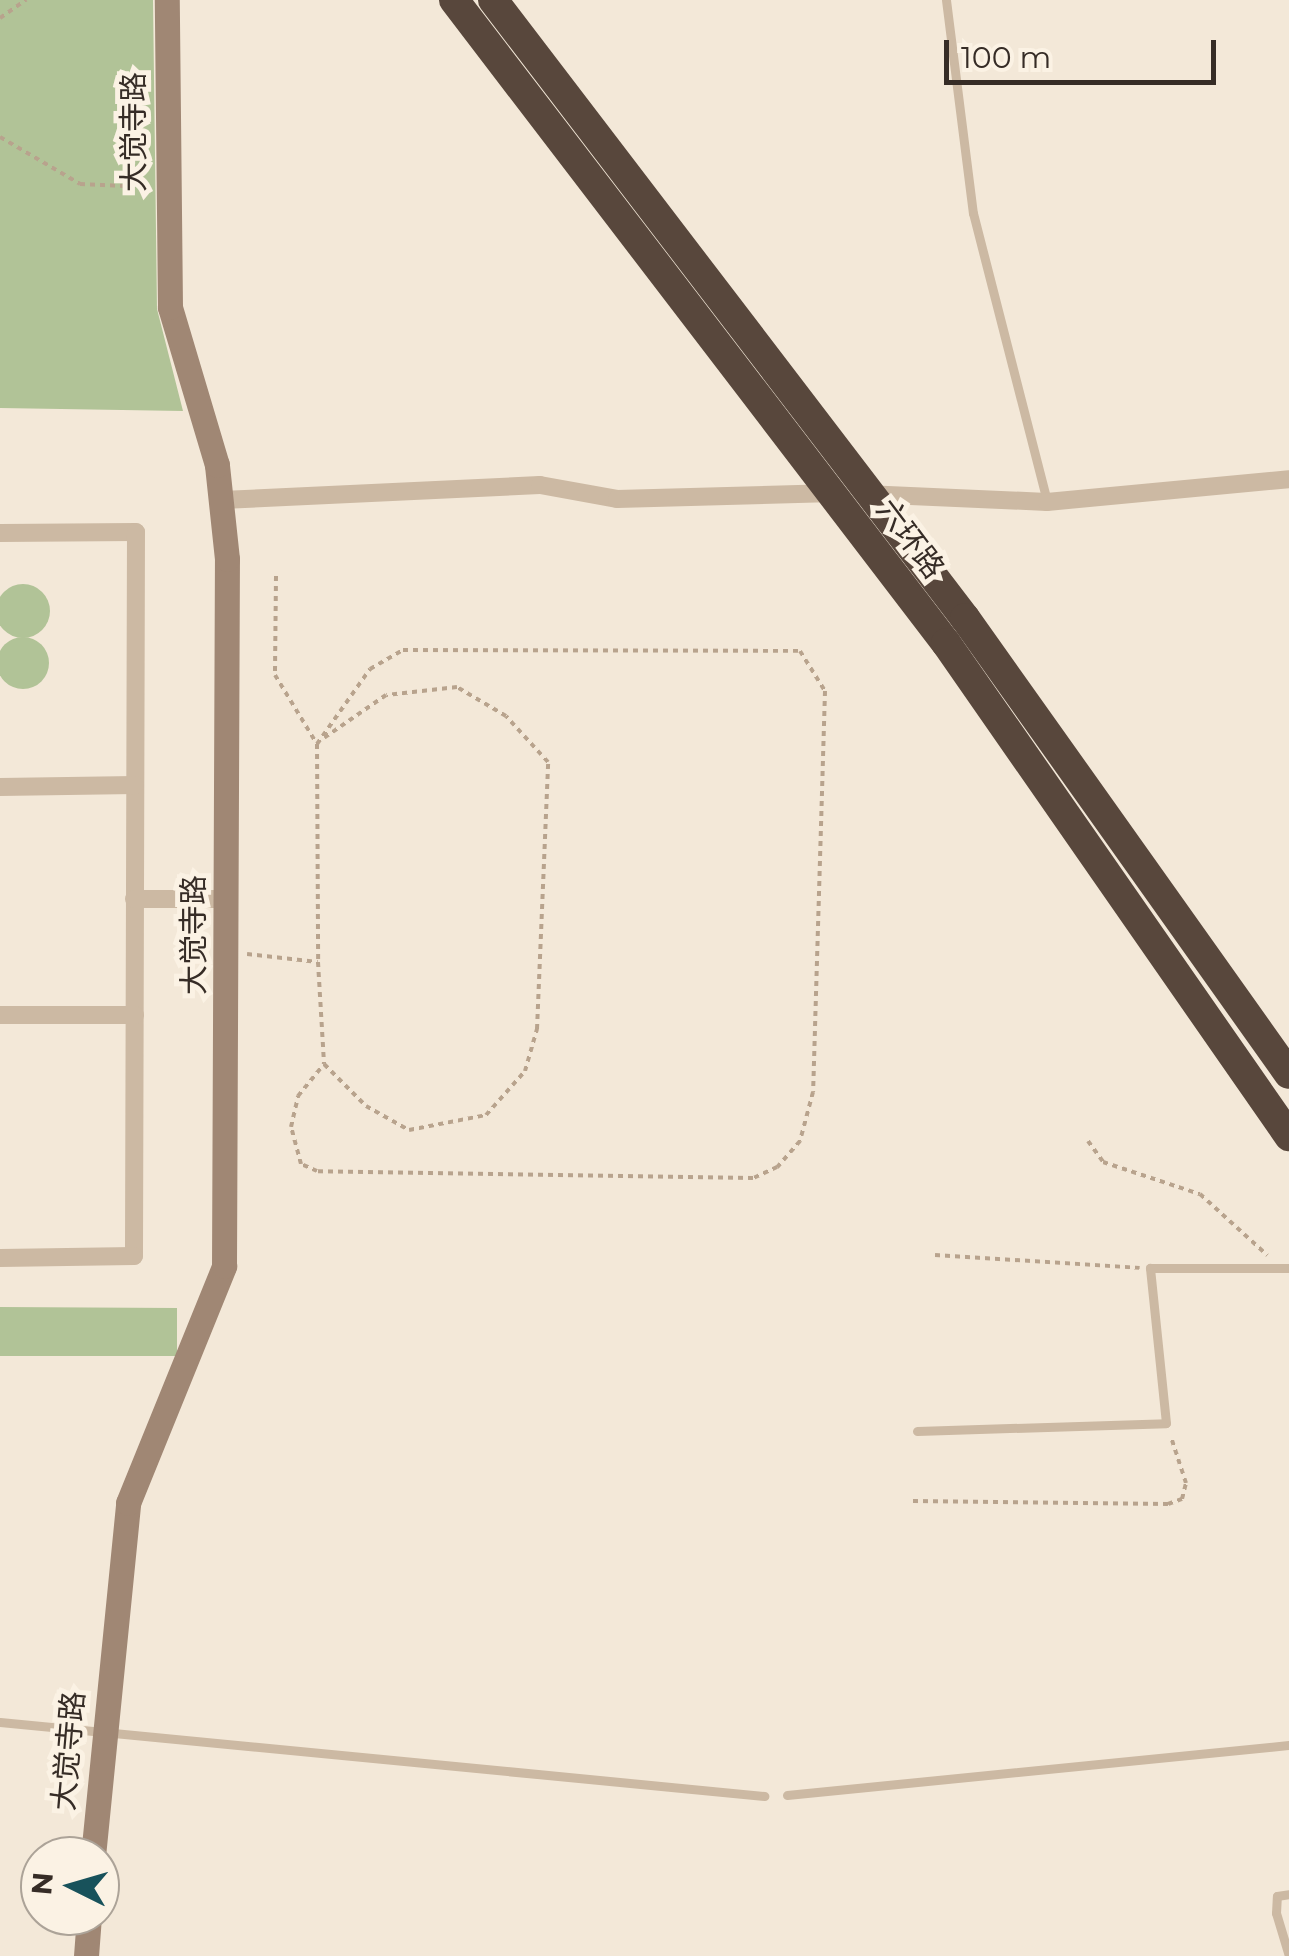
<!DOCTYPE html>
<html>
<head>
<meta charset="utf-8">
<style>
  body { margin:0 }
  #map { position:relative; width:1289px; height:1956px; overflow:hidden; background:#f3e8d8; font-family:Montserrat,"Noto Sans SC",sans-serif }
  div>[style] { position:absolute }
  .green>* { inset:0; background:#b1c397 }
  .round { border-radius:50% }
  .path>* { height:4px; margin-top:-2px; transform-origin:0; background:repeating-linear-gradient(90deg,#b8a38d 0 5px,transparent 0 10px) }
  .lane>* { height:9px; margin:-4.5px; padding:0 4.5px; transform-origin:4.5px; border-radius:4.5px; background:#ccb9a3 }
  .street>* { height:18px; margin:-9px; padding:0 9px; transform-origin:9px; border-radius:9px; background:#ccb9a3 }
  .secondary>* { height:25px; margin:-12.5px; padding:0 12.5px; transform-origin:12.5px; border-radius:12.5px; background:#a08774 }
  .highway-bridge>* { height:30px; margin:-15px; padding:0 15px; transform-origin:15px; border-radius:15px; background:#58473c }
  span { translate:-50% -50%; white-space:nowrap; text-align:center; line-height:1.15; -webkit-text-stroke:10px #fbf2e4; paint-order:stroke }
  .street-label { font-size:30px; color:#362c26 }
  .north { position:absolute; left:20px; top:1836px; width:100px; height:100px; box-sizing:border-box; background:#fbf2e4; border:2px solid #aca398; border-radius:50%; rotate:275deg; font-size:28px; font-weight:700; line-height:40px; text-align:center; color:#362c26 }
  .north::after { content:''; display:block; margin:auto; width:35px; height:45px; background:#18525b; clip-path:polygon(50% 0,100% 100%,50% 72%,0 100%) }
  .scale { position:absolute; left:944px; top:40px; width:272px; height:45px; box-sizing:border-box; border:5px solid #362c26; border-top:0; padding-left:12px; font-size:30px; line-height:35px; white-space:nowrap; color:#362c26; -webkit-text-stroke:8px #fbf2e4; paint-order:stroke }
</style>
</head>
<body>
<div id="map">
  <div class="green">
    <div style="clip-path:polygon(0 0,153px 0,157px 309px,183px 411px,0 408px)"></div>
    <div class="round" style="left:-4px;top:584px;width:54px;height:54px"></div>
    <div class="round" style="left:-3px;top:637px;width:52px;height:52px"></div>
    <div style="clip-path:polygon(0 1307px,177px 1308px,177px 1356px,0 1356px)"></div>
  </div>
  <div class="path">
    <div style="left:0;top:18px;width:32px;rotate:-35deg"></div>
    <div style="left:0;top:137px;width:93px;rotate:30.4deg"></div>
    <div style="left:80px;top:184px;width:67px;rotate:2.6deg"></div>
    <div style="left:276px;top:576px;width:99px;rotate:90.6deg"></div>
    <div style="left:275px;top:675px;width:81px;rotate:58.7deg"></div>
    <div style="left:317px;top:744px;width:92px;rotate:-54.8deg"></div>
    <div style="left:370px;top:669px;width:38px;rotate:-30deg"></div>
    <div style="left:403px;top:650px;width:397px;rotate:0.1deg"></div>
    <div style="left:800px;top:651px;width:47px;rotate:58deg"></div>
    <div style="left:825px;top:691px;width:401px;rotate:91.7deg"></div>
    <div style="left:813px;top:1092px;width:51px;rotate:104.9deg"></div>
    <div style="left:800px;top:1141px;width:35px;rotate:131deg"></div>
    <div style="left:777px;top:1167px;width:26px;rotate:155deg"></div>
    <div style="left:753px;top:1178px;width:436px;rotate:-179.1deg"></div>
    <div style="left:317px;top:1171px;width:17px;rotate:-156deg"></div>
    <div style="left:301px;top:1164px;width:38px;rotate:-105deg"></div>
    <div style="left:291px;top:1127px;width:32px;rotate:-77deg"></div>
    <div style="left:298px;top:1096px;width:41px;rotate:-50.9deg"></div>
    <div style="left:317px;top:744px;width:218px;rotate:89.7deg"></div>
    <div style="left:247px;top:954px;width:71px;rotate:6.4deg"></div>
    <div style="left:318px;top:962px;width:102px;rotate:86.6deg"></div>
    <div style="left:324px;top:1064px;width:59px;rotate:45deg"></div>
    <div style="left:366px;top:1106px;width:49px;rotate:29.2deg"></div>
    <div style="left:409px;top:1130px;width:78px;rotate:-11deg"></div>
    <div style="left:486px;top:1115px;width:59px;rotate:-48.4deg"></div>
    <div style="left:525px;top:1071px;width:44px;rotate:-74.1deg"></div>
    <div style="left:537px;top:1029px;width:267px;rotate:-87.6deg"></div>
    <div style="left:548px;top:762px;width:62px;rotate:-132.4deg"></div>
    <div style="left:506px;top:716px;width:57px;rotate:-149.4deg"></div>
    <div style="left:457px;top:687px;width:71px;rotate:173.6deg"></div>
    <div style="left:386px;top:695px;width:75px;rotate:145.3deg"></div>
    <div style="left:1088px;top:1141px;width:26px;rotate:54deg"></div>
    <div style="left:1103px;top:1162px;width:102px;rotate:18.3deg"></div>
    <div style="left:1200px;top:1194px;width:91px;rotate:42.3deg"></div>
    <div style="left:935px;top:1255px;width:205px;rotate:3.6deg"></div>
    <div style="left:913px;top:1501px;width:255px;rotate:0.7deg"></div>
    <div style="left:1168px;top:1504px;width:15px;rotate:-20deg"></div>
    <div style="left:1182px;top:1499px;width:16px;rotate:-76deg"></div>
    <div style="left:1186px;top:1483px;width:48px;rotate:-108.1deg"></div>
  </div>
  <div class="lane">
    <div style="left:946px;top:0;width:215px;rotate:82.8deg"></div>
    <div style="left:973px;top:213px;width:298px;rotate:75.6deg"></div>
    <div style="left:917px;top:1431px;width:249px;rotate:-1.8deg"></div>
    <div style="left:1166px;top:1423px;width:156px;rotate:-95.9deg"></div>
    <div style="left:1150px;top:1268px;width:139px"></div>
    <div style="left:0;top:1722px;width:768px;rotate:5.53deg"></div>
    <div style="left:787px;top:1795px;width:504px;rotate:-5.69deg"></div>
    <div style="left:1289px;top:1956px;width:45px;rotate:-106.8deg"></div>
    <div style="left:1276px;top:1913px;width:17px;rotate:-87deg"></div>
    <div style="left:1277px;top:1896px;width:12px;rotate:-9deg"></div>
  </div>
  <div class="street">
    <div style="left:865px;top:494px;width:182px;rotate:2.5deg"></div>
    <div style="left:1047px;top:502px;width:243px;rotate:-5.4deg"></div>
    <div style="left:222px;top:500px;width:318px;rotate:-2.7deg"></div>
    <div style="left:540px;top:485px;width:78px;rotate:10.3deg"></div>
    <div style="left:617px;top:499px;width:217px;rotate:-1.6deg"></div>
    <div style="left:0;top:533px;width:136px;rotate:-0.4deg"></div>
    <div style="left:136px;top:532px;width:724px;rotate:90.16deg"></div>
    <div style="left:134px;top:1256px;width:134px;rotate:179.1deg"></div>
    <div style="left:0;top:787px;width:135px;rotate:-0.8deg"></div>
    <div style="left:134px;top:899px;width:93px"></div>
    <div style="left:0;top:1015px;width:135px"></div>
  </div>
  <div class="secondary">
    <div style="left:93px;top:1856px;width:355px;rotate:-84.3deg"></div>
    <div style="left:128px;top:1503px;width:256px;rotate:-67.9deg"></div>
    <div style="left:224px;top:1266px;width:707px;rotate:-89.76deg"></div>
    <div style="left:227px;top:559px;width:95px;rotate:-96.1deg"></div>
    <div style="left:217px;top:465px;width:165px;rotate:-106.6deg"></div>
    <div style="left:170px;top:307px;width:307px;rotate:-90.6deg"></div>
    <div style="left:86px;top:1956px;width:40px;rotate:-85.7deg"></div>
  </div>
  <div class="highway-bridge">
    <div style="left:454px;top:0;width:810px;rotate:52.58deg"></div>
    <div style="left:946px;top:643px;width:601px;rotate:55.17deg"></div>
    <div style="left:493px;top:0;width:778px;rotate:52.63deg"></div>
    <div style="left:965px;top:618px;width:559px;rotate:54.61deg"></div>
  </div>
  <div class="street-label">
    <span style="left:134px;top:132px;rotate:-90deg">大觉寺路</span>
    <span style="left:910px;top:539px;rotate:53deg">六环路</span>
    <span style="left:194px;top:935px;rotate:-90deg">大觉寺路</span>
    <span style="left:69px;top:1751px;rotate:-85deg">大觉寺路</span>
  </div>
  <div class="north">N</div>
  <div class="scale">100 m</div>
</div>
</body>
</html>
